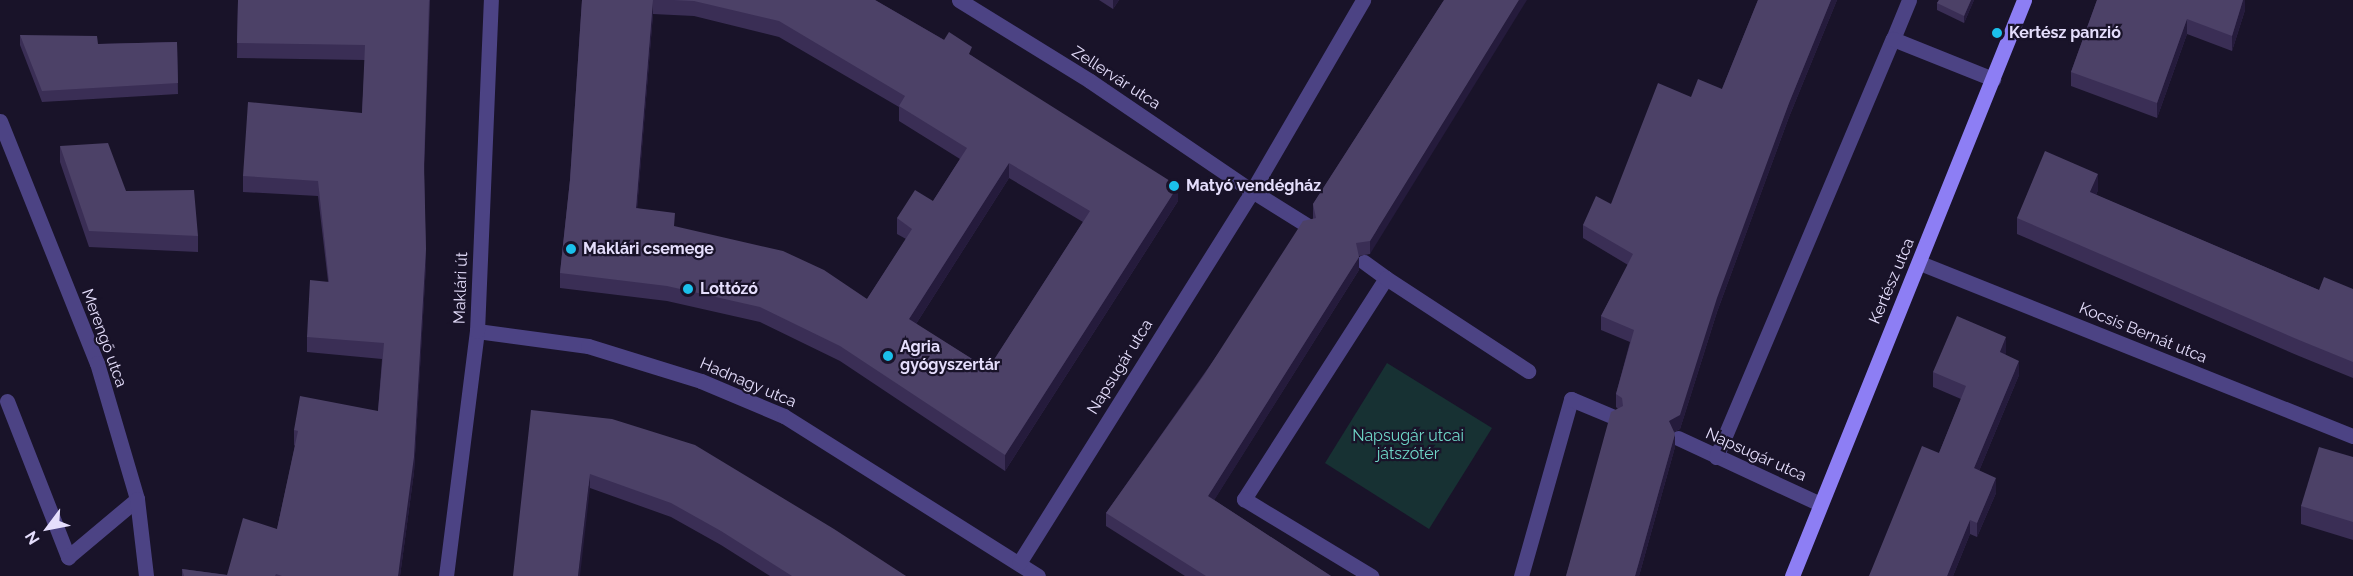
<!DOCTYPE html>
<html>
<head>
<meta charset="utf-8">
<style>
  body { margin:0 }
  #map { position:relative; width:2353px; height:576px; overflow:hidden; background:#191329; font-family:Raleway,sans-serif }
  div>[style] { position:absolute }
  .green>* { inset:0; background:#173133 }
  .lane>* { height:15px; margin:-7.5px; padding:0 7.5px; transform-origin:7.5px; border-radius:7.5px; background:#4c4384 }
  .street>* { height:15px; margin:-7.5px; padding:0 7.5px; transform-origin:7.5px; border-radius:7.5px; background:#4c4384 }
  .secondary>* { height:15px; margin:-7.5px; padding:0 7.5px; transform-origin:7.5px; border-radius:7.5px; background:#8d7ef4 }
  .wall>* { inset:0; background:#3a2e55 }
  .shaded-wall>* { inset:0; background:#251b3c }
  .building>* { inset:0; background:#4c4167 }
  .dots>* { width:16px; height:16px; translate:-50% -50%; box-sizing:border-box; border:3px solid #191329; border-radius:50% }
  span { translate:-50% -50%; white-space:nowrap; text-align:center; line-height:1.15; -webkit-text-stroke:4.5px #191329; paint-order:stroke }
  .poi-label { font-size:16px; color:#e5defc; font-weight:700 }
  .left { translate:0 -50%; text-align:left }
  .street-label { font-size:16px; color:#e5defc }
  .park-label { font-size:16px; color:#6fd7c8 }
  .north { position:absolute; left:18px; top:498px; width:60px; height:60px; -webkit-text-stroke:4px #191329; paint-order:stroke; rotate:238deg; font-size:16px; font-weight:700; line-height:24px; text-align:center; color:#e5defc }
  .north::after { content:''; display:block; margin:auto; width:21px; height:27px; background:#e5defc; clip-path:polygon(50% 0,100% 100%,50% 72%,0 100%) }
</style>
</head>
<body>
<div id="map">
  <div class="green">
    <div style="clip-path:polygon(1387px 363px,1492px 428px,1429px 529px,1325px 463px)"></div>
  </div>
  <div class="lane">
    <div style="left:1893px;top:39px;width:42px;rotate:-67.7deg"></div>
    <div style="left:1252px;top:191px;width:66px;rotate:32deg"></div>
    <div style="left:1364px;top:262px;width:27px;rotate:36deg"></div>
    <div style="left:1386px;top:278px;width:263px;rotate:122.7deg"></div>
    <div style="left:1244px;top:499px;width:149px;rotate:31.2deg"></div>
    <div style="left:1386px;top:278px;width:170px;rotate:33.2deg"></div>
    <div style="left:7px;top:401px;width:168px;rotate:68.6deg"></div>
    <div style="left:68px;top:557px;width:90px;rotate:-40deg"></div>
    <div style="left:1678px;top:438px;width:157px;rotate:24.9deg"></div>
    <div style="left:1716px;top:457px;width:454px;rotate:-67.1deg"></div>
    <div style="left:1893px;top:39px;width:108px;rotate:21.8deg"></div>
    <div style="left:1521px;top:576px;width:184px;rotate:-74.2deg"></div>
    <div style="left:1571px;top:399px;width:47px;rotate:22.7deg"></div>
  </div>
  <div class="street">
    <div style="left:959px;top:0;width:154px;rotate:31.7deg"></div>
    <div style="left:1090px;top:81px;width:196px;rotate:34.2deg"></div>
    <div style="left:0;top:121px;width:261px;rotate:68.2deg"></div>
    <div style="left:97px;top:363px;width:142px;rotate:73.6deg"></div>
    <div style="left:137px;top:499px;width:78px;rotate:83.3deg"></div>
    <div style="left:1920px;top:263px;width:466px;rotate:21.8deg"></div>
    <div style="left:477px;top:331px;width:112px;rotate:7.7deg"></div>
    <div style="left:588px;top:346px;width:118px;rotate:17.2deg"></div>
    <div style="left:701px;top:381px;width:90px;rotate:22.9deg"></div>
    <div style="left:784px;top:416px;width:300px;rotate:32.2deg"></div>
    <div style="left:1019px;top:563px;width:439px;rotate:-57.9deg"></div>
    <div style="left:1252px;top:191px;width:221px;rotate:-59.8deg"></div>
    <div style="left:446px;top:576px;width:247px;rotate:-82.8deg"></div>
    <div style="left:477px;top:331px;width:331px;rotate:-87.6deg"></div>
  </div>
  <div class="secondary">
    <div style="left:1792px;top:576px;width:621px;rotate:-68.06deg"></div>
  </div>
  <div class="wall">
    <div style="clip-path:polygon(238px 0,430px 0,424px 173px,426px 264px,414px 472px,400px 576px,182px 576px,182px 569px,227px 575px,277px 529px,295px 446px,294px 445px,294px 430px,378px 411px,382px 359px,307px 352px,307px 337px,328px 281px,318px 196px,243px 192px,243px 176px,362px 113px,365px 60px,237px 58px)"></div>
    <div style="clip-path:polygon(evenodd,582px 0,875px 0,972px 56px,1178px 201px,1005px 471px,840px 361px,760px 322px,667px 301px,560px 288px,560px 273px,570px 180px,582px 0,653px 14px,694px 16px,779px 37px,899px 107px,899px 121px,960px 159px,933px 201px,897px 218px,897px 234px,906px 239px,867px 299px,675px 227px,637px 208px,653px 14px,582px 0,1009px 178px,1083px 222px,988px 369px,916px 324px,1009px 178px)"></div>
    <div style="clip-path:polygon(1099px 0,1119px 0,1113px 9px)"></div>
    <div style="clip-path:polygon(1444px 0,1370px 254px,1359px 256px,1359px 270px,1214px 500px,1331px 576px,1185px 576px,1106px 526px,1106px 513px,1313px 219px,1313px 204px)"></div>
    <div style="clip-path:polygon(1758px 0,1837px 0,1789px 117px,1717px 312px,1680px 429px,1674px 432px,1675px 447px,1639px 576px,1566px 576px,1618px 409px,1616px 407px,1616px 394px,1630px 342px,1601px 330px,1601px 316px,1628px 265px,1583px 238px,1583px 225px,1611px 204px,1691px 97px,1722px 89px)"></div>
    <div style="clip-path:polygon(1939px 0,1974px 0,1964px 23px,1937px 10px,1937px 3px)"></div>
    <div style="clip-path:polygon(2097px 0,2245px 0,2245px 10px,2232px 51px,2187px 34px,2157px 118px,2071px 86px,2071px 72px)"></div>
    <div style="clip-path:polygon(20px 35px,98px 44px,177px 42px,178px 94px,42px 102px,20px 45px)"></div>
    <div style="clip-path:polygon(60px 146px,126px 191px,198px 236px,198px 252px,89px 247px,60px 162px)"></div>
    <div style="clip-path:polygon(2098px 190px,2096px 195px,2319px 290px,2353px 289px,2353px 378px,2299px 356px,2017px 234px,2017px 218px)"></div>
    <div style="clip-path:polygon(2006px 352px,2005px 354px,2019px 375px,1979px 471px,1996px 493px,1977px 537px,1970px 534px,1953px 576px,1869px 576px,1939px 453px,1961px 399px,1933px 387px,1933px 372px)"></div>
    <div style="clip-path:polygon(531px 410px,906px 576px,770px 576px,721px 545px,671px 517px,590px 488px)"></div>
    <div style="clip-path:polygon(2353px 457px,2353px 540px,2301px 524px,2301px 506px)"></div>
  </div>
  <div class="shaded-wall">
    <div style="clip-path:polygon(653px 0,653px 14px,636px 223px,636px 208px)"></div>
    <div style="clip-path:polygon(1113px 0,1119px 0,1113px 9px)"></div>
    <div style="clip-path:polygon(1519px 0,1527px 0,1370px 254px,1370px 241px)"></div>
    <div style="clip-path:polygon(1831px 0,1837px 0,1789px 117px,1717px 312px,1680px 429px,1669px 434px,1669px 421px,1789px 103px)"></div>
    <div style="clip-path:polygon(1971px 0,1974px 0,1964px 23px,1964px 16px)"></div>
    <div style="clip-path:polygon(2243px 0,2245px 0,2245px 10px,2232px 51px,2232px 36px)"></div>
    <div style="clip-path:polygon(2187px 19px,2187px 34px,2157px 118px,2157px 103px)"></div>
    <div style="clip-path:polygon(1009px 163px,1009px 178px,909px 335px,909px 319px)"></div>
    <div style="clip-path:polygon(2098px 174px,2098px 190px,2090px 208px,2090px 192px)"></div>
    <div style="clip-path:polygon(1178px 186px,1178px 201px,1005px 471px,1005px 455px)"></div>
    <div style="clip-path:polygon(426px 249px,426px 264px,414px 472px,400px 576px,398px 576px)"></div>
    <div style="clip-path:polygon(1359px 257px,1359px 270px,1208px 510px,1208px 496px)"></div>
    <div style="clip-path:polygon(2006px 337px,2006px 352px,2000px 366px,2000px 352px)"></div>
    <div style="clip-path:polygon(2019px 361px,2019px 375px,1974px 483px,1974px 468px)"></div>
    <div style="clip-path:polygon(1675px 434px,1675px 447px,1639px 576px,1635px 576px)"></div>
    <div style="clip-path:polygon(590px 474px,590px 488px,580px 576px,578px 576px)"></div>
    <div style="clip-path:polygon(1996px 478px,1996px 493px,1977px 537px,1977px 523px)"></div>
    <div style="clip-path:polygon(1970px 520px,1970px 534px,1953px 576px,1947px 576px)"></div>
  </div>
  <div class="building">
    <div style="clip-path:polygon(238px 0,429px 0,424px 164px,426px 249px,414px 457px,398px 576px,282px 576px,276px 574px,275px 576px,184px 576px,182px 569px,227px 575px,243px 518px,277px 529px,298px 431px,294px 430px,300px 396px,378px 411px,384px 343px,307px 337px,310px 280px,329px 282px,318px 181px,243px 176px,248px 102px,362px 113px,365px 45px,237px 43px)"></div>
    <div style="clip-path:polygon(evenodd,582px 0,653px 0,636px 208px,675px 213px,674px 226px,783px 251px,824px 270px,867px 299px,912px 229px,897px 218px,915px 190px,933px 201px,967px 148px,899px 106px,905px 96px,779px 21px,694px 1px,673px 0,875px 0,944px 40px,949px 32px,972px 47px,969px 54px,1178px 186px,1005px 455px,840px 346px,760px 307px,667px 286px,560px 273px,570px 180px,582px 0,1009px 163px,1090px 211px,988px 369px,909px 319px,1009px 163px)"></div>
    <div style="clip-path:polygon(1444px 0,1519px 0,1370px 241px,1356px 243px,1359px 257px,1208px 496px,1331px 576px,1206px 576px,1106px 513px,1204px 375px,1303px 221px,1316px 218px,1313px 204px)"></div>
    <div style="clip-path:polygon(1758px 0,1831px 0,1789px 103px,1717px 298px,1680px 415px,1669px 421px,1675px 434px,1635px 576px,1566px 576px,1611px 412px,1623px 406px,1622px 398px,1616px 394px,1634px 330px,1601px 316px,1633px 254px,1583px 225px,1596px 196px,1611px 204px,1658px 83px,1691px 97px,1698px 79px,1722px 89px)"></div>
    <div style="clip-path:polygon(1939px 0,1971px 0,1964px 16px,1937px 3px)"></div>
    <div style="clip-path:polygon(2097px 0,2243px 0,2232px 36px,2187px 19px,2157px 103px,2071px 72px)"></div>
    <div style="clip-path:polygon(20px 35px,97px 36px,98px 44px,177px 42px,178px 83px,42px 91px)"></div>
    <div style="clip-path:polygon(108px 143px,126px 191px,194px 190px,198px 236px,89px 231px,60px 146px)"></div>
    <div style="clip-path:polygon(2045px 151px,2098px 174px,2090px 192px,2319px 290px,2324px 277px,2353px 289px,2353px 362px,2299px 340px,2017px 218px)"></div>
    <div style="clip-path:polygon(1957px 316px,2006px 337px,2000px 352px,2019px 361px,1974px 468px,1996px 478px,1977px 523px,1970px 520px,1947px 576px,1869px 576px,1922px 446px,1939px 453px,1966px 386px,1933px 372px)"></div>
    <div style="clip-path:polygon(531px 410px,612px 419px,695px 445px,834px 529px,906px 576px,792px 576px,721px 531px,671px 503px,590px 474px,578px 576px,513px 576px)"></div>
    <div style="clip-path:polygon(2319px 447px,2353px 457px,2353px 522px,2301px 506px)"></div>
  </div>
  <div class="dots">
    <div style="left:1997px;top:33px;background:#1bc0eb"></div>
    <div style="left:1174px;top:186px;background:#1bc0eb"></div>
    <div style="left:571px;top:249px;background:#1bc0eb"></div>
    <div style="left:688px;top:289px;background:#1bc0eb"></div>
    <div style="left:888px;top:356px;background:#1bc0eb"></div>
  </div>
  <div class="poi-label">
    <span class="left" style="left:2009px;top:33px">Kertész panzió</span>
    <span class="left" style="left:1186px;top:186px">Matyó vendégház</span>
    <span class="left" style="left:583px;top:249px">Maklári csemege</span>
    <span class="left" style="left:700px;top:289px">Lottózó</span>
    <span class="left" style="left:900px;top:356px">Agria<br>gyógyszertár</span>
  </div>
  <div class="street-label">
    <span style="left:1116px;top:78px;rotate:33deg">Zellervár utca</span>
    <span style="left:1892px;top:281px;rotate:-67deg">Kertész utca</span>
    <span style="left:461px;top:288px;rotate:-88deg">Maklári út</span>
    <span style="left:2143px;top:333px;rotate:22deg">Kocsis Bernát utca</span>
    <span style="left:104px;top:338px;rotate:70deg">Merengő utca</span>
    <span style="left:1120px;top:367px;rotate:-58deg">Napsugár utca</span>
    <span style="left:748px;top:383px;rotate:23deg">Hadnagy utca</span>
    <span style="left:1756px;top:455px;rotate:24deg">Napsugár utca</span>
  </div>
  <div class="park-label">
    <span style="left:1408px;top:445px">Napsugár utcai<br>játszótér</span>
  </div>
  <div class="north">N</div>
</div>
</body>
</html>
